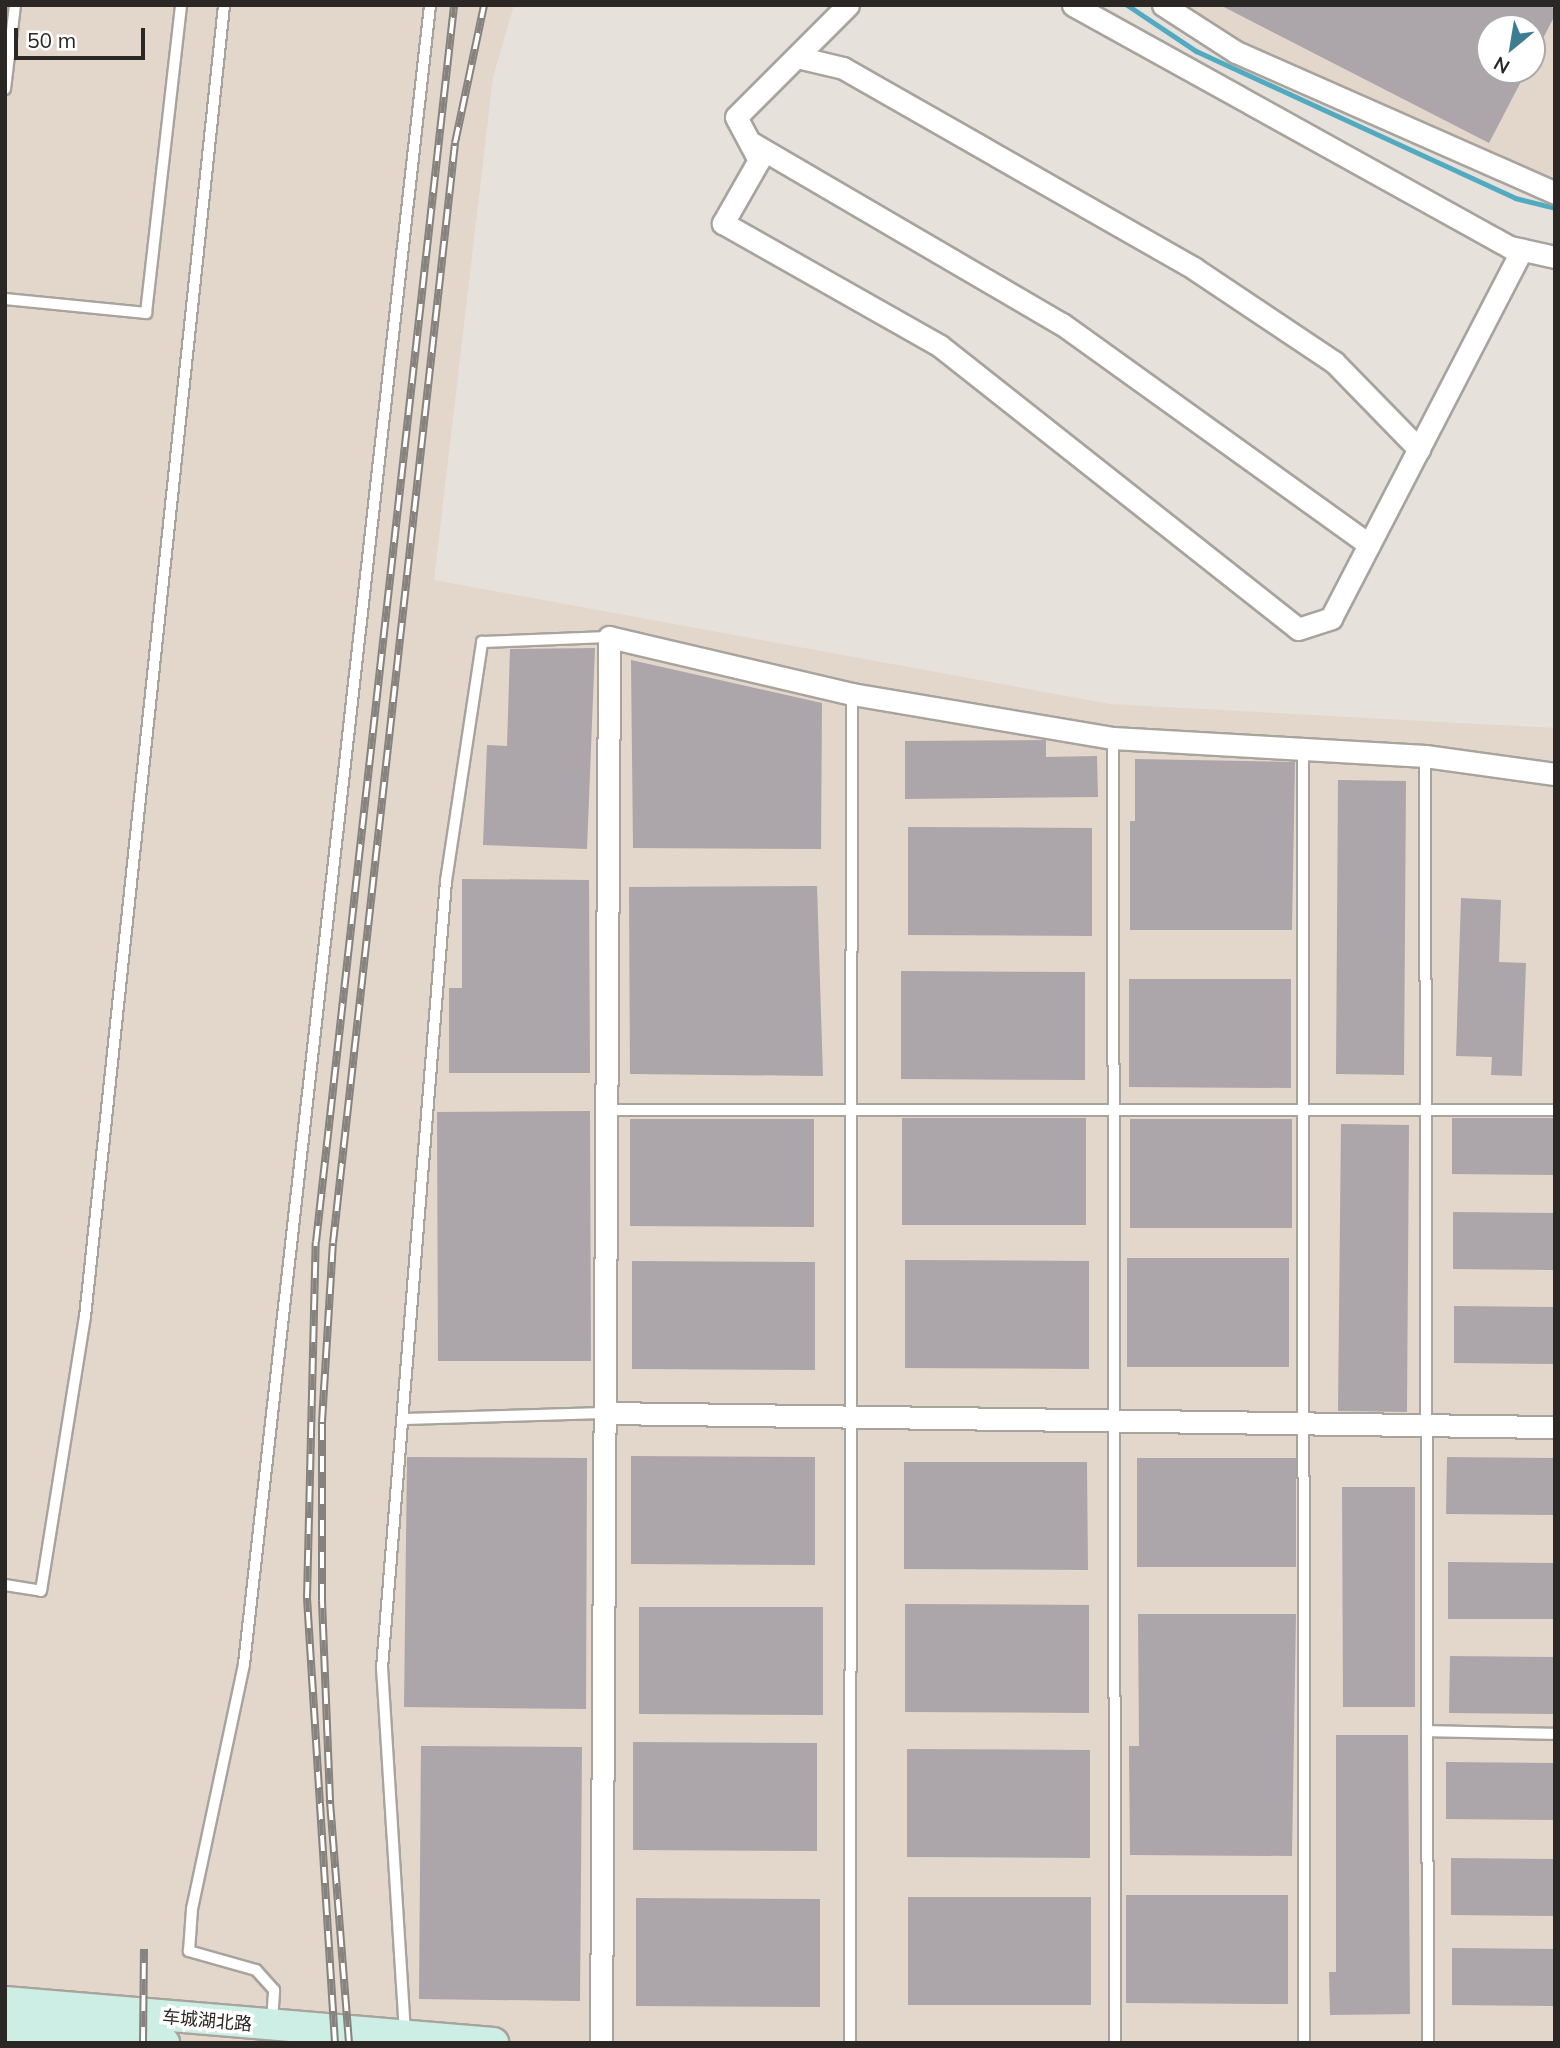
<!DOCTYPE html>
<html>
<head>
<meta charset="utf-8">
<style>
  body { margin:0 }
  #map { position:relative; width:1560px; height:2048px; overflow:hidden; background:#e7e1db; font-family:Mulish,"Noto Sans SC",sans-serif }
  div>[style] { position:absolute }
  .built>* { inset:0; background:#e3d7cb }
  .stream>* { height:5px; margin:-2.5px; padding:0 2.5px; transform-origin:2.5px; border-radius:2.5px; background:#52aac0 }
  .building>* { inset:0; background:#aca5aa }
  .roads { filter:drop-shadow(2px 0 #a8a39d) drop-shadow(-2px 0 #a8a39d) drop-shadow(0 2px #a8a39d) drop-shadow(0 -2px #a8a39d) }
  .service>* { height:10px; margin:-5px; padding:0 5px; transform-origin:5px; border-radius:5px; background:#fff }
  .minor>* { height:21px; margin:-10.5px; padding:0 10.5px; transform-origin:10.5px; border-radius:10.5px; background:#fff }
  .secondary>* { height:30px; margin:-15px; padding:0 15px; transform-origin:15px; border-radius:15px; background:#cdeee4 }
  .rail>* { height:8px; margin-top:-4px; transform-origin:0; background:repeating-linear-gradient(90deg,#fff 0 16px,#86827e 0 32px); box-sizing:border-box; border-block:2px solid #86827e }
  span { translate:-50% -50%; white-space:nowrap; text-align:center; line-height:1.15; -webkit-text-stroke:7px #fff; paint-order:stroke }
  .street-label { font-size:18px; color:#2a2725 }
  .frame { position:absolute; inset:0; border:7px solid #2a2725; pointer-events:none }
  .north { position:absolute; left:1476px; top:14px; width:70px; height:70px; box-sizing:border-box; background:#fff; border:2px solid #aaa9a8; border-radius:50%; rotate:210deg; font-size:19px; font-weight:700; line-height:28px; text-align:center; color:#2a2725 }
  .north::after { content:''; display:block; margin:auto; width:24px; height:32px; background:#3d7c91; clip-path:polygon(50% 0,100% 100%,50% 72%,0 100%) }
  .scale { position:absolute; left:14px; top:28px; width:131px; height:32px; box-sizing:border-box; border:4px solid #2a2725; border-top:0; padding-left:9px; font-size:21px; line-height:24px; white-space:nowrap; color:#2a2725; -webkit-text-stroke:5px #fff; paint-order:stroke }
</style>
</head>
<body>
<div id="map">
  <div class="built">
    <div style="clip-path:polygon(5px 5px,514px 5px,493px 77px,434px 580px,1110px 704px,1555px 728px,1555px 2043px,5px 2043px)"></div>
    <div style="clip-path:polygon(evenodd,1163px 5px,1555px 5px,1555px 193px,1523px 181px,1163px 5px,1490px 28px,1532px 28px,1532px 70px,1490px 70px,1490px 28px)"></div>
  </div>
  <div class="stream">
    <div style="left:1127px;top:5px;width:83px;rotate:33.7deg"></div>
    <div style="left:1196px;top:51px;width:351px;rotate:24.7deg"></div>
    <div style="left:1515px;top:198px;width:41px;rotate:14deg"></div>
  </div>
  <div class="building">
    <div style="clip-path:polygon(1220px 5px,1548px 5px,1555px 9px,1555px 15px,1532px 60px,1532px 28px,1490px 28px,1490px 70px,1527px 70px,1489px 143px)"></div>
    <div style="clip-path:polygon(595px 648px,587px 849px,483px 845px,487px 745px,507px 746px,510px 649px)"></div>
    <div style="clip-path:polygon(631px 660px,822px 703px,821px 849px,633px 848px)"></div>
    <div style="clip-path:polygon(1046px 740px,1046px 757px,1097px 756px,1098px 797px,905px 799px,905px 741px)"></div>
    <div style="clip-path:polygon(1135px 759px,1295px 762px,1292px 930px,1130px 930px,1130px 821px,1135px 821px)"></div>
    <div style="clip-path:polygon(1338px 780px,1406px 781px,1404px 1075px,1336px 1074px)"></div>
    <div style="clip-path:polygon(908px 827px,1092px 828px,1092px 936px,908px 935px)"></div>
    <div style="clip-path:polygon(462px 879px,589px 880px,590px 1073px,449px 1073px,449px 988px,462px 988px)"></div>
    <div style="clip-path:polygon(817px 886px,823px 1076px,630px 1074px,629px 887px)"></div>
    <div style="clip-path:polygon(1461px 898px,1501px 900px,1499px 962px,1526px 963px,1522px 1076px,1491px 1075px,1492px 1057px,1456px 1056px)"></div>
    <div style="clip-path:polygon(901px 971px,1085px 972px,1085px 1080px,901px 1079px)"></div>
    <div style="clip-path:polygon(1129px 979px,1291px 979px,1291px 1088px,1129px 1087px)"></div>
    <div style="clip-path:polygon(590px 1111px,591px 1361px,438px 1361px,437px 1112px)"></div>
    <div style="clip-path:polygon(902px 1118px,1086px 1118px,1086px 1225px,902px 1225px)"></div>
    <div style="clip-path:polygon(1452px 1118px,1555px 1118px,1555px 1175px,1452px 1174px)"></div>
    <div style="clip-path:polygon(630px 1119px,814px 1119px,814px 1227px,630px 1226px)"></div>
    <div style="clip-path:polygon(1130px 1119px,1292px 1119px,1292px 1228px,1130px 1228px)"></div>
    <div style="clip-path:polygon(1341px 1124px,1409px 1125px,1407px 1412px,1338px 1411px)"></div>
    <div style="clip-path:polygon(1453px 1212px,1555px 1213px,1555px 1270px,1453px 1269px)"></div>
    <div style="clip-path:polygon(1127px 1258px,1289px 1258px,1289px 1367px,1127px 1367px)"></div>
    <div style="clip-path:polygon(905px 1260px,1089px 1261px,1089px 1369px,905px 1368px)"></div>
    <div style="clip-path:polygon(632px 1261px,815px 1262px,815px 1370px,632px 1369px)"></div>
    <div style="clip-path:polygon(1454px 1306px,1555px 1307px,1555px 1364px,1454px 1363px)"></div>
    <div style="clip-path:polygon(631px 1456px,815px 1457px,815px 1565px,631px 1564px)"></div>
    <div style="clip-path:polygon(407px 1457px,587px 1458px,586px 1709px,404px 1707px)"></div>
    <div style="clip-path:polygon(1447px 1457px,1555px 1458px,1555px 1515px,1446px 1514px)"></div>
    <div style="clip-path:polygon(1137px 1458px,1296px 1458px,1296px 1567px,1137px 1567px)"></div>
    <div style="clip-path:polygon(904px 1462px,1087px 1462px,1088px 1570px,904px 1569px)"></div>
    <div style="clip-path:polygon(1342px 1487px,1415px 1487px,1415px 1707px,1343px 1707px)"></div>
    <div style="clip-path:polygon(1448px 1562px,1555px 1563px,1555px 1619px,1448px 1619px)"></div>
    <div style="clip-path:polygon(905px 1604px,1089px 1605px,1089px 1713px,905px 1712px)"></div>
    <div style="clip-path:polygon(639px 1607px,823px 1607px,823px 1715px,639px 1714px)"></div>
    <div style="clip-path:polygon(1138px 1614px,1296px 1614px,1292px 1856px,1130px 1855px,1129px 1746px,1139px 1746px)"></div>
    <div style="clip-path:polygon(1450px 1656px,1555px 1657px,1555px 1714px,1449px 1713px)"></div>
    <div style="clip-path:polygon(1336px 1735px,1408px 1735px,1410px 2014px,1330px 2015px,1329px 1972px,1336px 1972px)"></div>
    <div style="clip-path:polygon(633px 1742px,817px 1743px,817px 1851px,633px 1850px)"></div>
    <div style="clip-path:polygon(421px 1746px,582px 1747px,580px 2001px,419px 1999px)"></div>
    <div style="clip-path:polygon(907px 1749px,1090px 1750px,1090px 1858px,907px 1857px)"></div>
    <div style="clip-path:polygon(1446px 1762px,1555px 1763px,1555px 1820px,1446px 1819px)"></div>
    <div style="clip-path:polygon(1451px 1858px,1555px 1859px,1555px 1916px,1451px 1915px)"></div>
    <div style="clip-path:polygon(1126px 1895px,1288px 1895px,1288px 2004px,1126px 2003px)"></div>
    <div style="clip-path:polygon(908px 1897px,1091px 1897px,1091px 2005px,908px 2005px)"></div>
    <div style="clip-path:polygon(636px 1898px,820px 1899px,820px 2007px,636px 2006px)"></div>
    <div style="clip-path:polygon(1452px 1948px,1555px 1949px,1555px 2006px,1452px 2005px)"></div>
  </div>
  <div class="roads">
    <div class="service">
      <div style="left:5px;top:89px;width:85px;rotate:-83.2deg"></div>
      <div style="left:5px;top:299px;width:142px;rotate:5.7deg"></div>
      <div style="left:146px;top:313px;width:310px;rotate:-83.5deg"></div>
      <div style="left:1113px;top:738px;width:1305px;rotate:89.91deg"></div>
      <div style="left:1303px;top:748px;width:1295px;rotate:89.96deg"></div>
      <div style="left:1425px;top:756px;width:1287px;rotate:89.87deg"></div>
      <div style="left:607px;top:1110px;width:948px"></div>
      <div style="left:402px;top:1419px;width:204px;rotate:-1.7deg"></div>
      <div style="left:5px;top:1585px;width:36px;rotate:9deg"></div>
      <div style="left:41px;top:1591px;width:278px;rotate:-80.9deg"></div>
      <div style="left:85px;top:1317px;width:1319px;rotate:-83.95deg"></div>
      <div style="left:1427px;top:1731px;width:128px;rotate:1.3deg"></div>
      <div style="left:272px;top:2021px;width:31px;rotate:-86deg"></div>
      <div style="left:274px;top:1990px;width:27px;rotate:-132deg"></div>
      <div style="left:256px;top:1970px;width:70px;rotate:-164.2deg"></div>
      <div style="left:189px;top:1951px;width:42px;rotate:-85.9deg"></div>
      <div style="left:192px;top:1909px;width:250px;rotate:-78deg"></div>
      <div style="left:244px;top:1664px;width:1669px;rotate:-83.6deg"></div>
      <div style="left:405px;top:2033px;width:366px;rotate:-93.6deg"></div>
      <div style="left:382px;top:1668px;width:790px;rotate:-85.35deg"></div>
      <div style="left:446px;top:881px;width:242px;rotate:-81.4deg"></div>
      <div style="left:482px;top:642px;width:127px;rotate:-2.3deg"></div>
      <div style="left:850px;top:2043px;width:1349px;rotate:-89.92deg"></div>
    </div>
    <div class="minor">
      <div style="left:848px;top:5px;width:158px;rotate:135deg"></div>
      <div style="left:736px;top:117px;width:49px;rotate:61.9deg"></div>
      <div style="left:759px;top:160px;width:73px;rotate:119.7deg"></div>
      <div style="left:723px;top:223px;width:249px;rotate:29.5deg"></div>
      <div style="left:940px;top:346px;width:456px;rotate:38.3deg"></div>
      <div style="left:1298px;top:629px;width:35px;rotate:-18deg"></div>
      <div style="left:1331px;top:618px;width:415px;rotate:-62.6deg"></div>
      <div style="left:1073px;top:5px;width:500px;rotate:29deg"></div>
      <div style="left:1510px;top:247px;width:46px;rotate:12.5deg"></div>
      <div style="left:1163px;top:5px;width:87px;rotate:32.8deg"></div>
      <div style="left:1236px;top:52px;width:349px;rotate:23.8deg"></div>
      <div style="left:797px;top:57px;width:47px;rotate:13.4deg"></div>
      <div style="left:843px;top:68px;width:405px;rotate:29.7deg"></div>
      <div style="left:1195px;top:269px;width:167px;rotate:33.8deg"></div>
      <div style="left:1334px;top:362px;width:122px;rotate:45.7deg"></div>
      <div style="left:750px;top:142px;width:361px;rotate:30.3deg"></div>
      <div style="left:1062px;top:324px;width:378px;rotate:35.7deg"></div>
      <div style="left:606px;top:1413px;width:949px;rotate:0.85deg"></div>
      <div style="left:601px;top:2043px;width:1406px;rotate:-89.67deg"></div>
      <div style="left:609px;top:637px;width:250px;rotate:13.2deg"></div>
      <div style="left:852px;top:694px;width:265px;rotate:9.6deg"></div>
      <div style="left:1113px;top:738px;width:313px;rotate:3.3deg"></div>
      <div style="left:1425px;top:756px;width:131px;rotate:7.9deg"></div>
    </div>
    <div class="secondary">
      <div style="left:5px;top:2002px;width:490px;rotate:4.8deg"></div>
      <div style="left:5px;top:2027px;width:160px;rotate:5.7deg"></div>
    </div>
  </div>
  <div class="rail">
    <div style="left:143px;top:2043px;width:94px;rotate:-89.4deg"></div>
    <div style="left:335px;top:2043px;width:446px;rotate:-93.6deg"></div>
    <div style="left:307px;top:1598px;width:356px;rotate:-88.6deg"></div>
    <div style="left:316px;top:1242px;width:1245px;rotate:-83.63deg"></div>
    <div style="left:349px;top:2043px;width:244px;rotate:-94.5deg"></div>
    <div style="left:330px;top:1800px;width:200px;rotate:-92.3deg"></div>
    <div style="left:322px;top:1600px;width:178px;rotate:-90deg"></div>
    <div style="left:322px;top:1422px;width:179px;rotate:-86.5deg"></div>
    <div style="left:333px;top:1243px;width:1107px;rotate:-83.67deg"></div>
    <div style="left:455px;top:143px;width:141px;rotate:-78.1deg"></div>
  </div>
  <div class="street-label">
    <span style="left:207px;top:2021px;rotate:5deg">车城湖北路</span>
  </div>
  <div class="frame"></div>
  <div class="north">N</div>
  <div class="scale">50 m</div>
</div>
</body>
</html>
